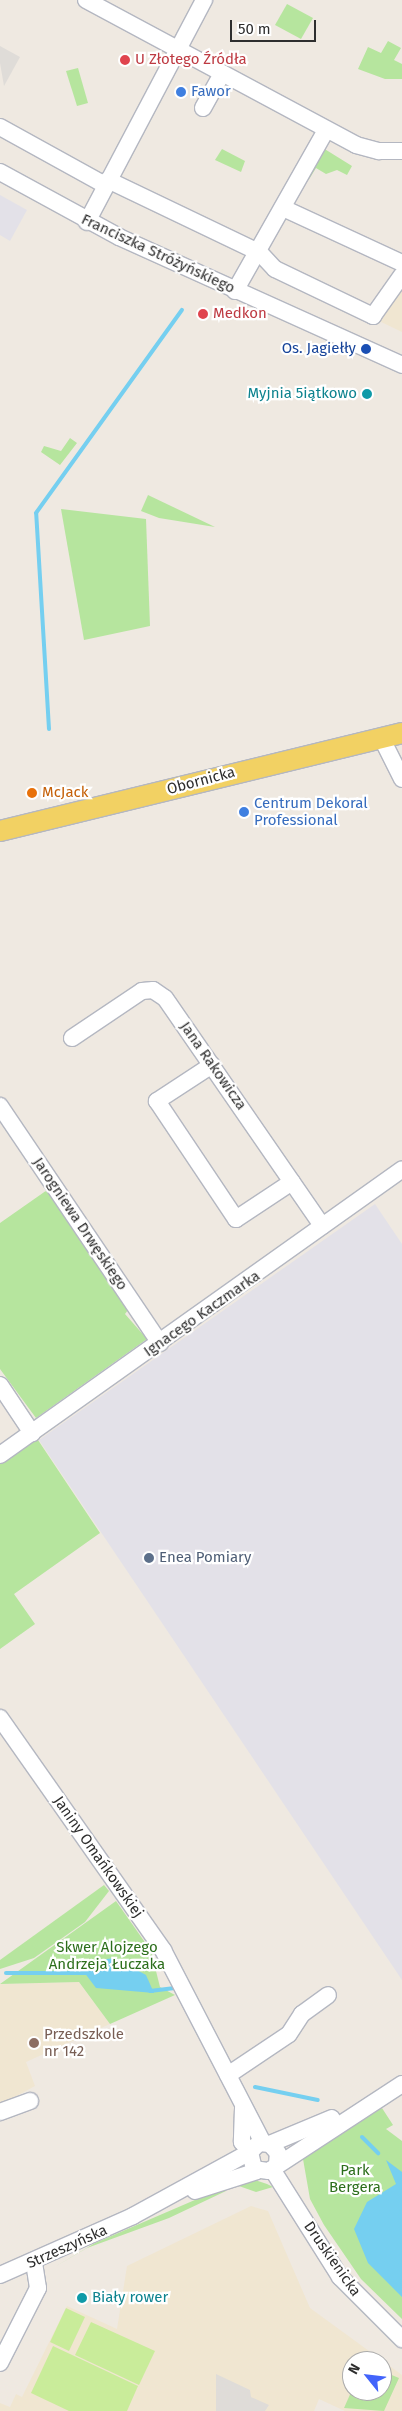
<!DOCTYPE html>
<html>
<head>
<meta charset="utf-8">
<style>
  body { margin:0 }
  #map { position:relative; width:402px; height:2411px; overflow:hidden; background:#efe9e1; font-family:"Fira Sans",sans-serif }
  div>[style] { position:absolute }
  .industrial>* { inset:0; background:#e3e1e8 }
  .education>* { inset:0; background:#f0e6d1 }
  .green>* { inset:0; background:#b6e59e }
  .pitch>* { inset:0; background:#c9ec9a }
  .plaza>* { inset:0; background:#dfdcd8 }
  .water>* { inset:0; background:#75cff0 }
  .stream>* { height:4px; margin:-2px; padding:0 2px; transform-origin:2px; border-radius:2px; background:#75cff0 }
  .roads { filter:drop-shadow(1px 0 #b4b7c1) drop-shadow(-1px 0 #b4b7c1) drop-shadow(0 1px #b4b7c1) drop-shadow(0 -1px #b4b7c1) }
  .minor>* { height:16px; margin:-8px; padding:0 8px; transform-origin:8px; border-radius:8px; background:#fff }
  .major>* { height:20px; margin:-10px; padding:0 10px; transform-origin:10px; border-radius:10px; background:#f2d163 }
  .dots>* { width:14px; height:14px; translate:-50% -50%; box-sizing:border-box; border:2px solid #fff; border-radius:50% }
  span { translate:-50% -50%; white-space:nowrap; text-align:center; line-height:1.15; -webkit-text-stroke:4.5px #fff; paint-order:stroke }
  .health-label { font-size:15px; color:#be3a42 }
  .left { translate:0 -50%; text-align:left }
  .shop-label { font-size:15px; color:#366cbe }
  .street-label { font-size:15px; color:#2e2e2e }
  .transit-label { font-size:15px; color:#164399 }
  .right { translate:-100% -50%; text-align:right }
  .culture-label { font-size:15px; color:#0d838f }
  .food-label { font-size:15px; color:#c56008 }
  .service-label { font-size:15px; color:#4e5e75 }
  .park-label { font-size:15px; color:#2c6e1b }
  .education-label { font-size:15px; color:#785e54 }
  .north { position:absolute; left:342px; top:2351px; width:50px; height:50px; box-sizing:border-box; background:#fff; border:1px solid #ababab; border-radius:50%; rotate:299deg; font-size:14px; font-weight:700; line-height:20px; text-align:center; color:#2e2e2e }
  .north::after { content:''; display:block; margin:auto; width:18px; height:22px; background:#4264fb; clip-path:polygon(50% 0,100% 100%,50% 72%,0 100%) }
  .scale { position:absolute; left:230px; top:20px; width:86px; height:22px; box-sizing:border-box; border:2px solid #2e2e2e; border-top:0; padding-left:6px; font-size:15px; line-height:18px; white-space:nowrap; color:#2e2e2e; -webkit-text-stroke:4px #fff; paint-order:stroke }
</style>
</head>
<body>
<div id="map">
  <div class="industrial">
    <div style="clip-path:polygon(0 195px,27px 210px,10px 241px,0 235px)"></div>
    <div style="clip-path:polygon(375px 1204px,402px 1244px,402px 1980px,39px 1440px)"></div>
  </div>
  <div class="education">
    <div style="clip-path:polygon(402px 289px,402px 332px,377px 320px)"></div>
    <div style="clip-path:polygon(79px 1982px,110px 2024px,26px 2062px,35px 2086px,0 2105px,0 1984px)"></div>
    <div style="clip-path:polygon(evenodd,251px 2206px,268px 2211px,310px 2308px,402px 2375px,402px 2411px,345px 2411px,319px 2399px,314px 2411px,0 2411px,0 2403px,10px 2407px,16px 2394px,22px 2397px,67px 2306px,117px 2329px,127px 2266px,251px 2206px,352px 2361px,382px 2361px,382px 2391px,352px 2391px,352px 2361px)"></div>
  </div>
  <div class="green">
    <div style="clip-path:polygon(287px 4px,313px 18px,301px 39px,275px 25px)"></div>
    <div style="clip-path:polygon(388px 41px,401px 48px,394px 60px,402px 64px,402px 79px,385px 79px,358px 69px,368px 47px,381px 53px)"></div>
    <div style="clip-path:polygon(78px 68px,88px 103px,77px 106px,66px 71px)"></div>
    <div style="clip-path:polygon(323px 148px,352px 166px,347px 175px,337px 170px,326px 174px,316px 168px,308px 181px)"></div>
    <div style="clip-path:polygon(222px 149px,245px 161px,241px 172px,215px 160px)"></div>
    <div style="clip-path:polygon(70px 438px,77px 443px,60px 465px,41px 452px,44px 446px,61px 451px)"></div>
    <div style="clip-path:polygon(148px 495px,215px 527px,159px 518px,141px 511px)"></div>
    <div style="clip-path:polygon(61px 509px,146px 519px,150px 626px,84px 640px)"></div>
    <div style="clip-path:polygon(50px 1188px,128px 1310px,125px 1314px,147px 1339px,36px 1418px,0 1369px,0 1223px)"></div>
    <div style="clip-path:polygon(36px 1437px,100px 1533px,14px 1594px,35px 1624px,0 1649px,0 1463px)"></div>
    <div style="clip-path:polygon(104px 1885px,109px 1891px,85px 1922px,34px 1958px,0 1969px,0 1960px)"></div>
    <div style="clip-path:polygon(116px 1901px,151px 1951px,160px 1987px,175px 1995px,110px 2024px,79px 1982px,0 1984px)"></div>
    <div style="clip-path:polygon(382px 2108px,393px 2125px,386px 2129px,402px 2141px,402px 2319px,361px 2279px,324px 2225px,310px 2199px,303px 2159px,329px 2138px)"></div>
    <div style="clip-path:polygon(255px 2180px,267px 2184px,273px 2187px,256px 2192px,236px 2185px)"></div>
    <div style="clip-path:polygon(225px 2187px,226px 2191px,169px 2218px,87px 2248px,53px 2268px,95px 2243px)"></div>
    <div style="clip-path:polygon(382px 2371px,399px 2378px,384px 2411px,344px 2408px,352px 2390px,382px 2391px)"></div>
  </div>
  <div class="pitch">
    <div style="clip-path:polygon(66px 2308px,85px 2317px,69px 2351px,50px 2342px)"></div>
    <div style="clip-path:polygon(91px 2322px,155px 2351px,139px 2385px,75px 2355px)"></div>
    <div style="clip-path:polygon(53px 2346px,138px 2386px,127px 2411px,69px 2411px,31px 2393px)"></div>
  </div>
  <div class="plaza">
    <div style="clip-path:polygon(0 46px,20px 57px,4px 86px,0 63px)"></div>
    <div style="clip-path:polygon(216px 2374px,250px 2390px,251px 2397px,269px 2405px,265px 2411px,216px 2411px)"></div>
  </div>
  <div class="water">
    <div style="clip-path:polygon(115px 1958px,146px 1975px,154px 1993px,96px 1988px,84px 1972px,99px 1960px)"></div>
    <div style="clip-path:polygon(386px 2160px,402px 2172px,402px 2297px,368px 2263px,354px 2229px,367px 2202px,396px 2184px)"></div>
  </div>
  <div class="stream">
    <div style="left:49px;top:729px;width:216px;rotate:-93.4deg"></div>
    <div style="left:36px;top:513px;width:250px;rotate:-54.3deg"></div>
    <div style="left:6px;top:1973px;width:82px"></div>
    <div style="left:150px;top:1991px;width:25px;rotate:-7deg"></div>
    <div style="left:255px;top:2087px;width:64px;rotate:11.7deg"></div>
    <div style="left:362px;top:2137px;width:23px;rotate:45deg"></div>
  </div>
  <div class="roads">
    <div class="minor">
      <div style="left:86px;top:0;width:306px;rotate:28.2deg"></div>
      <div style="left:356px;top:145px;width:24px;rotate:15deg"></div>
      <div style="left:379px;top:151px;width:23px"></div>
      <div style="left:203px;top:108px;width:39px;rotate:-61deg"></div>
      <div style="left:0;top:127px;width:120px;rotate:28.9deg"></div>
      <div style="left:0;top:172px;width:136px;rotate:28.6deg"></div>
      <div style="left:119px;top:237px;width:311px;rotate:24.3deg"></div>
      <div style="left:108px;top:180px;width:162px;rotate:25.6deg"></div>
      <div style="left:283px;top:208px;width:131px;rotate:24.8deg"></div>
      <div style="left:87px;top:222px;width:251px;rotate:-62.2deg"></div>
      <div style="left:260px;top:253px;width:22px;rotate:47deg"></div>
      <div style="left:275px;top:269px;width:109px;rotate:25.6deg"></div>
      <div style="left:373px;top:316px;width:50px;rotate:-54.7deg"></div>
      <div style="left:235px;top:291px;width:185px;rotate:-60.5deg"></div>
      <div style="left:381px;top:737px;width:47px;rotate:63.4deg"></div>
      <div style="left:72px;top:1038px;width:84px;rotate:-33.9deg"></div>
      <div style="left:142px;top:991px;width:11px;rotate:-5deg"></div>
      <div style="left:153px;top:990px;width:14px;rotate:34deg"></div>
      <div style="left:165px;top:998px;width:277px;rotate:55.4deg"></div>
      <div style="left:212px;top:1065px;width:66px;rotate:146.8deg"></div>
      <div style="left:157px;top:1101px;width:142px;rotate:56.2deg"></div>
      <div style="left:236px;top:1219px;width:67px;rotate:-33.5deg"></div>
      <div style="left:0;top:1106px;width:286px;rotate:56deg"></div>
      <div style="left:0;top:1385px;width:58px;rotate:56.3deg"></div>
      <div style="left:0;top:1455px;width:493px;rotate:-35.4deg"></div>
      <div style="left:0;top:1718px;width:284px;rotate:54.9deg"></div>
      <div style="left:163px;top:1950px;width:217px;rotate:62.6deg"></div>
      <div style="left:228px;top:2075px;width:73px;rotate:-33.9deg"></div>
      <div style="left:289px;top:2034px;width:24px;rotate:-57deg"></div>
      <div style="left:302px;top:2014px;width:32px;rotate:-36deg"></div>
      <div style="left:243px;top:2108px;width:34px;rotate:92deg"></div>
      <div style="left:242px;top:2142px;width:13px;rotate:51deg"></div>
      <div style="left:0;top:2112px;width:32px;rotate:-20deg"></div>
      <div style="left:270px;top:2144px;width:67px;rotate:-22.8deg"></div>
      <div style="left:277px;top:2164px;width:11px;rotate:-85deg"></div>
      <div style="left:278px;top:2153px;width:12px;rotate:-132deg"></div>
      <div style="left:270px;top:2144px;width:11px;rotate:-175deg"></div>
      <div style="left:259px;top:2143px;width:13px;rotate:135deg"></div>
      <div style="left:250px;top:2152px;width:17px;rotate:77deg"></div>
      <div style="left:254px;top:2169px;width:15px;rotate:8deg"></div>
      <div style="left:269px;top:2171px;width:159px;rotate:-33.2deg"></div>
      <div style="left:272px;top:2169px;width:128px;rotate:57.8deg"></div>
      <div style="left:340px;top:2277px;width:88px;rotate:45deg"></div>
      <div style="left:195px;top:2191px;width:65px;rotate:-17.9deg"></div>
      <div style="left:0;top:2275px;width:145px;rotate:-23.9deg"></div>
      <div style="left:133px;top:2216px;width:133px;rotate:-28.7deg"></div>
      <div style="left:0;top:2363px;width:84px;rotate:-63.1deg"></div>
      <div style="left:38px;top:2288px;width:25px;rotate:-99deg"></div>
    </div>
    <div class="major">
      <div style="left:0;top:831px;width:414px;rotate:-13.7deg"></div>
    </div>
  </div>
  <div class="dots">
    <div style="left:125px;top:60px;background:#e0444e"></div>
    <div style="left:181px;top:92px;background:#3f7fe0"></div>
    <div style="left:203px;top:314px;background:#e0444e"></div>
    <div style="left:366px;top:349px;background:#1a4fb4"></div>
    <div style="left:367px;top:394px;background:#0f9aa8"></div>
    <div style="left:32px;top:793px;background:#e8710a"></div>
    <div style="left:244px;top:812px;background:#3f7fe0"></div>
    <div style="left:149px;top:1558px;background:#5c6f8a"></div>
    <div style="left:34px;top:2043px;background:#8d6e63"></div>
    <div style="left:82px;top:2298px;background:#0f9aa8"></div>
  </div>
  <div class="health-label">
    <span class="left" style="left:135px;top:60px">U Złotego Źródła</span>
    <span class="left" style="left:213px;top:314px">Medkon</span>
  </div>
  <div class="shop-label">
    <span class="left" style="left:191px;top:92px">Fawor</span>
    <span class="left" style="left:254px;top:812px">Centrum Dekoral<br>Professional</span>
  </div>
  <div class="street-label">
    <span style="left:158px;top:254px;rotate:25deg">Franciszka Stróżyńskiego</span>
    <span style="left:201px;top:781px;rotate:-15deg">Obornicka</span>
    <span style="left:213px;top:1066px;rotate:55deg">Jana Rakowicza</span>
    <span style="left:80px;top:1224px;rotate:56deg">Jarogniewa Drwęskiego</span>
    <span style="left:202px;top:1314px;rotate:-35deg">Ignacego Kaczmarka</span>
    <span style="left:98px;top:1857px;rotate:55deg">Janiny Omańkowskiej</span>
    <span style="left:67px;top:2247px;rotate:-24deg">Strzeszyńska</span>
    <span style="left:332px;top:2259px;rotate:55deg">Druskienicka</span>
  </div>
  <div class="transit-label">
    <span class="right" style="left:356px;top:349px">Os. Jagiełły</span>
  </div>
  <div class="culture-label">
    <span class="right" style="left:357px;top:394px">Myjnia 5iątkowo</span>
    <span class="left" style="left:92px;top:2298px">Biały rower</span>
  </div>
  <div class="food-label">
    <span class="left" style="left:42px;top:793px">McJack</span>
  </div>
  <div class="service-label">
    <span class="left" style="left:159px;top:1558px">Enea Pomiary</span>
  </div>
  <div class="park-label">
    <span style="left:107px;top:1956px">Skwer Alojzego<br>Andrzeja Łuczaka</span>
    <span style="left:355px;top:2179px">Park<br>Bergera</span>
  </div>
  <div class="education-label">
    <span class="left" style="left:44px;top:2043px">Przedszkole<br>nr 142</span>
  </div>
  <div class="north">N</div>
  <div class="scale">50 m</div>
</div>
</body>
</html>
